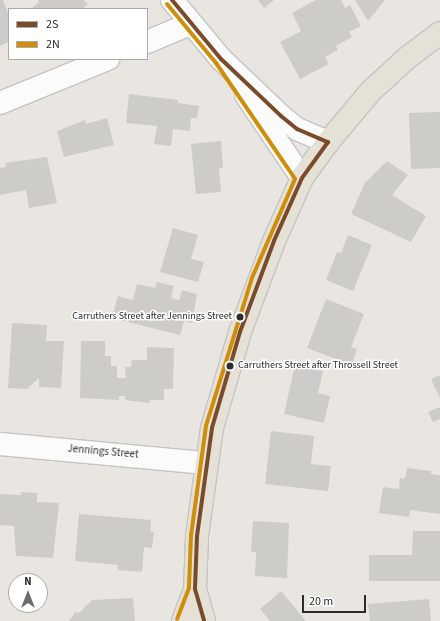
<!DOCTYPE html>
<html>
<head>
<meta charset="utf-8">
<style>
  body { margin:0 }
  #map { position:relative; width:440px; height:621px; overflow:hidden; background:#e9e6e2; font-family:"Source Sans 3",sans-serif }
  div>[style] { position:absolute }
  .building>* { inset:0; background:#ceccc9 }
  .roads { filter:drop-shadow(1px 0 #c5c4c4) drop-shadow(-1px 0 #c5c4c4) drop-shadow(0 1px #c5c4c4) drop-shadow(0 -1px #c5c4c4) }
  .minor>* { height:22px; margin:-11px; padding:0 11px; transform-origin:11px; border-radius:11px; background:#fcfbfb }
  .major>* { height:22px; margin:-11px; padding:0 11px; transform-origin:11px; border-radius:11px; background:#e5e1d6 }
  .bus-1>* { height:4px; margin:-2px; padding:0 2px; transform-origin:2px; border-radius:2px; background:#7a4b2a }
  .bus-2>* { height:4px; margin:-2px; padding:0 2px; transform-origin:2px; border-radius:2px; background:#ce8e09 }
  .dots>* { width:11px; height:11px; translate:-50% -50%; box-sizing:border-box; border:2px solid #fff; border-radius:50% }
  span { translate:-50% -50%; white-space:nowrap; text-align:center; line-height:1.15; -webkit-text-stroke:3px #fff; paint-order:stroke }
  .bus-label { font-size:10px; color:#2c2c2c }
  .right { translate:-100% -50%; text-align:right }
  .left { translate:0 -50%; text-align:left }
  .street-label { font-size:11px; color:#2c2c2c }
  .legend { position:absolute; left:8px; top:8px; width:140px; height:52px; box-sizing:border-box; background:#fff; border:1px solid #ababab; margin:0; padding:5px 7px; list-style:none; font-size:12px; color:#2c2c2c }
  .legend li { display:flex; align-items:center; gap:8px; height:20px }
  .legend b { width:20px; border:1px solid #ababab }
  .north { position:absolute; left:8px; top:573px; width:40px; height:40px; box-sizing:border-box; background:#fff; border:1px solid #ababab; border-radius:50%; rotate:0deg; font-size:11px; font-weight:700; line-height:16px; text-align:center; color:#2c2c2c }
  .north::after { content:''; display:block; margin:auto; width:14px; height:18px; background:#6e6d6c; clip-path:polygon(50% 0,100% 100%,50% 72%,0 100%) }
  .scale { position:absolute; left:302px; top:595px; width:64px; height:18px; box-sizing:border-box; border:2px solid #2c2c2c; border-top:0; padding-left:5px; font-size:12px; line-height:14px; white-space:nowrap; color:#2c2c2c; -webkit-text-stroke:3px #fff; paint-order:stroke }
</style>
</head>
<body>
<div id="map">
  <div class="building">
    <div style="clip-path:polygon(0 0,3px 0,9px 15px,9px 42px,0 46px)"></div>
    <div style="clip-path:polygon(38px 0,84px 0,88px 4px,82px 9px,31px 9px,39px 2px)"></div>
    <div style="clip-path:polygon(258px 0,274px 0,264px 8px)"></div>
    <div style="clip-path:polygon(316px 0,341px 0,345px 8px,350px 5px,361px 26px,349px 32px,352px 37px,336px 46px,338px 50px,325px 57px,329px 64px,300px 79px,280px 42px,301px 31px,292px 13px)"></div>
    <div style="clip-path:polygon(355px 0,385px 0,368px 21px)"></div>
    <div style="clip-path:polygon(129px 94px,178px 100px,178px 103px,199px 106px,197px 118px,191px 118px,190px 131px,173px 129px,171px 146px,154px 144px,157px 126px,126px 123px)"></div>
    <div style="clip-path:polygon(440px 112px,440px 168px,411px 169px,409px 113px)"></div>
    <div style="clip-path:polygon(107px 118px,114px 145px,64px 157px,57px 131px,85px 120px,86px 124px)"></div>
    <div style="clip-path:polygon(221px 141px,223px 168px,219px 168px,221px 192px,196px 194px,191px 144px)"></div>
    <div style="clip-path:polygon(47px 157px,57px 203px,29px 208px,26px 190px,0 195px,0 168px,6px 167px,5px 163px)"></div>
    <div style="clip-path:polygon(387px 161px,408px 175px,392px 195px,426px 216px,411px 242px,351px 214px,365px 183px)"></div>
    <div style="clip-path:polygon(173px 228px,198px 235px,191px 259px,204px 262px,198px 282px,160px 272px)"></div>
    <div style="clip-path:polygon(348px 235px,372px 245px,353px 291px,326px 280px,337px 252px,341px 253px)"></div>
    <div style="clip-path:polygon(157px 282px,174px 286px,171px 298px,179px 300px,182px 290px,197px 294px,192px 323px,184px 321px,180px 335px,112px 318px,118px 296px,133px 300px,137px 284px,155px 288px)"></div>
    <div style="clip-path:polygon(326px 299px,364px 314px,351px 347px,357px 349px,352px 365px,307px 348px)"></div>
    <div style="clip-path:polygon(12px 323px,47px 325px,46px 341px,64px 341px,61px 388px,39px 387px,39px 378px,27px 389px,8px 388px)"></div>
    <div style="clip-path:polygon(81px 341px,105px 341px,105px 356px,111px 356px,111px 366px,117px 366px,117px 378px,126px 378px,125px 367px,131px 367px,132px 360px,147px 360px,147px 347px,174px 348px,173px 389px,164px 389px,164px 400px,150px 400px,150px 403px,125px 400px,125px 396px,119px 396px,119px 400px,80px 398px)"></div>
    <div style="clip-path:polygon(295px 365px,323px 371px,318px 393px,330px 396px,324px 423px,284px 414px)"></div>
    <div style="clip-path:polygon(440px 375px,440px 398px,431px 379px)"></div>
    <div style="clip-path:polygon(440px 407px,440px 419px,433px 422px,428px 412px)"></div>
    <div style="clip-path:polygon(271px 431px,314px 436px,311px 464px,331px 466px,328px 491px,265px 484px)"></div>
    <div style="clip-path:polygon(407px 468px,431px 471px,431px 474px,440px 475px,440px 514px,410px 510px,409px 517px,379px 513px,383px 487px,399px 489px,400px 478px,405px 479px)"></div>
    <div style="clip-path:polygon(21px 492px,37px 493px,37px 502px,59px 503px,53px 558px,16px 556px,14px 526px,0 525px,0 494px,21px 495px)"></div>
    <div style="clip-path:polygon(79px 514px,151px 520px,150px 531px,154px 532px,152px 548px,144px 547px,142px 572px,118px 570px,118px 565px,75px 561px)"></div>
    <div style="clip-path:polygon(253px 521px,289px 523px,287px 578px,255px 576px,256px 552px,251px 552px)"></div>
    <div style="clip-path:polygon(413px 531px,440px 531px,440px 581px,369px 581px,369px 555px,412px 555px)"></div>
    <div style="clip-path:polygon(281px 591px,306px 621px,270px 621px,260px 609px)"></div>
    <div style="clip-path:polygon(133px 598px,135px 621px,69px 621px,75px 612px,79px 613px,92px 600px)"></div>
    <div style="clip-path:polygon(429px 599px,431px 621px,370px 621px,368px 604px)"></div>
  </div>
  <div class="roads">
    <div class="minor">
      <div style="left:172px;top:0;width:77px;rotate:50.3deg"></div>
      <div style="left:221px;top:59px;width:83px;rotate:43.5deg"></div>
      <div style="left:281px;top:116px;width:21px;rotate:39deg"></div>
      <div style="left:297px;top:129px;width:34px;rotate:23deg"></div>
      <div style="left:147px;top:42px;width:47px;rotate:-22.7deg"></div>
      <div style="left:246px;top:95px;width:100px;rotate:56deg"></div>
      <div style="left:0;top:103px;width:117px;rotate:-22.2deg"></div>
      <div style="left:0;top:444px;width:207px;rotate:5.3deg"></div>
    </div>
    <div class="major">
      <div style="left:195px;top:589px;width:33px;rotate:74deg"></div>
      <div style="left:183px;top:621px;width:34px;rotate:-69deg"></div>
      <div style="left:195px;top:589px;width:53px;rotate:-87.8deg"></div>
      <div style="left:197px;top:536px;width:109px;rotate:-82.1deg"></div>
      <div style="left:212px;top:428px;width:100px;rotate:-73.7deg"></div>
      <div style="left:240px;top:332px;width:97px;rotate:-69.5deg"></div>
      <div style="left:274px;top:241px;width:69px;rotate:-66deg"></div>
      <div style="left:302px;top:178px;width:44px;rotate:-54.2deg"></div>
      <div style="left:328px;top:142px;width:67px;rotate:-49.9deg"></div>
      <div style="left:371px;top:91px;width:49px;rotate:-42.5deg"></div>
      <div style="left:407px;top:58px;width:41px;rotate:-37.1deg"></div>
    </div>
  </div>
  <div class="bus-1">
    <div style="left:172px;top:0;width:77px;rotate:50.3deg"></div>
    <div style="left:221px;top:59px;width:83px;rotate:43.5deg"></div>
    <div style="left:281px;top:116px;width:21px;rotate:39deg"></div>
    <div style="left:297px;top:129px;width:34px;rotate:23deg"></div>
    <div style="left:328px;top:142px;width:44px;rotate:125.8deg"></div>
    <div style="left:302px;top:178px;width:69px;rotate:114deg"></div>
    <div style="left:274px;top:241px;width:97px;rotate:110.5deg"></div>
    <div style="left:240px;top:332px;width:100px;rotate:106.3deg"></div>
    <div style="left:212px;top:428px;width:109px;rotate:97.9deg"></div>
    <div style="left:197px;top:536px;width:53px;rotate:92.2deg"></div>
    <div style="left:195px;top:589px;width:33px;rotate:74deg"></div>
  </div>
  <div class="bus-2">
    <div style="left:167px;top:4px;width:77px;rotate:50.3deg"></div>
    <div style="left:216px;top:63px;width:140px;rotate:55.7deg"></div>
    <div style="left:295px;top:179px;width:108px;rotate:113.5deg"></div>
    <div style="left:252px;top:278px;width:155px;rotate:107.3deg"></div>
    <div style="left:206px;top:426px;width:110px;rotate:97.8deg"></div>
    <div style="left:191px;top:535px;width:53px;rotate:92.2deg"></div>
    <div style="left:189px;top:588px;width:33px;rotate:111deg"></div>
  </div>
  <div class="dots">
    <div style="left:240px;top:317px;background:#2c2c2c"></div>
    <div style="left:230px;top:366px;background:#2c2c2c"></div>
  </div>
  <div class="bus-label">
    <span class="right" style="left:232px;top:317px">Carruthers Street after Jennings Street</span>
    <span class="left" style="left:238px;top:366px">Carruthers Street after Throssell Street</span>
  </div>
  <div class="street-label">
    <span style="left:103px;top:452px;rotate:5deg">Jennings Street</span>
  </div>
  <ul class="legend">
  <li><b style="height:5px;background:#7a4b2a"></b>2S</li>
  <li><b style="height:5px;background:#ce8e09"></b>2N</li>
  </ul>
  <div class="north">N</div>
  <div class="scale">20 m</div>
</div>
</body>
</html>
